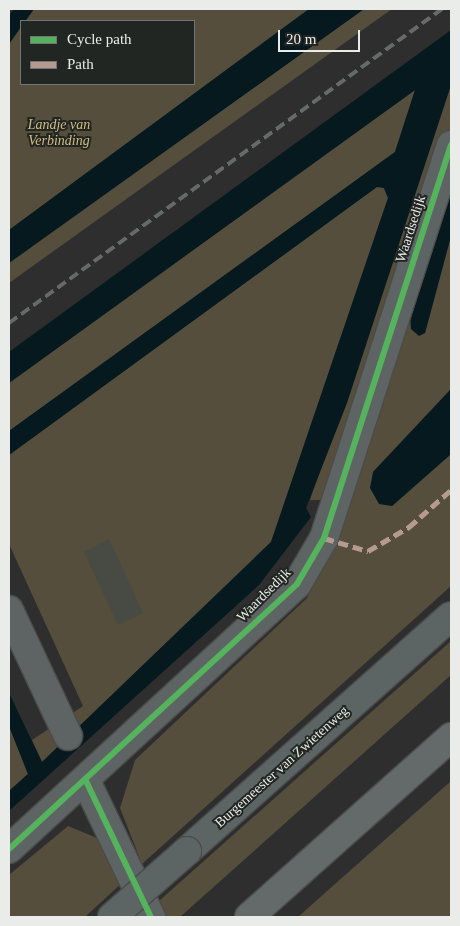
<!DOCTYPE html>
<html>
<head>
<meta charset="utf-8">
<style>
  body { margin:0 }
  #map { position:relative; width:460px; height:926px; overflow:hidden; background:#2d2e2d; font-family:Georgia,serif }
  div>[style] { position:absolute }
  .green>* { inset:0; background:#554e3c }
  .water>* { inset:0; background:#05191f }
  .building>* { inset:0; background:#484a44 }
  .roads { filter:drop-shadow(1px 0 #4b4c4b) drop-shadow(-1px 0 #4b4c4b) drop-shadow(0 1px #4b4c4b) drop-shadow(0 -1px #4b4c4b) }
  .minor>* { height:28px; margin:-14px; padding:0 14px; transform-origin:14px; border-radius:14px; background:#5d6463 }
  .major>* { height:28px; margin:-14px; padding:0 14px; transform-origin:14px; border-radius:14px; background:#5d6564 }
  .highway>* { height:28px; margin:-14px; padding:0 14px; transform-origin:14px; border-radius:14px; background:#636a69 }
  .rail>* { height:4px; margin-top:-2px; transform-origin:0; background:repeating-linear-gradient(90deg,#666a68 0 10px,transparent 0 15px) }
  .bridges { filter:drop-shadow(1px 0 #4b4c4b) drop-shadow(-1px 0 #4b4c4b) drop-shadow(0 1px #4b4c4b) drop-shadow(0 -1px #4b4c4b) }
  .major-bridge>* { height:28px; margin:-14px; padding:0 14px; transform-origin:14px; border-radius:14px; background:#5d6564 }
  .quiet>* { height:5px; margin-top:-2.5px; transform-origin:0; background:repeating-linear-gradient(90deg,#b69a8f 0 10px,transparent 0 15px) }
  .cycleway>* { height:6px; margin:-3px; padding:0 3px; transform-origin:3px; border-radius:3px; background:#56b35d }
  span { translate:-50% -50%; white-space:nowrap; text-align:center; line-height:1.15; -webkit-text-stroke:4px #222623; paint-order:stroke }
  .park-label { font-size:14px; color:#d3bd7f; font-style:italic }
  .street-label { font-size:14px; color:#eaecea }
  .frame { position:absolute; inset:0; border:10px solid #eaecea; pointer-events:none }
  .legend { position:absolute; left:20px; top:20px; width:175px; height:65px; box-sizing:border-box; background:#222623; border:1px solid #727573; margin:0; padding:6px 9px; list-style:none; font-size:15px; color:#eaecea }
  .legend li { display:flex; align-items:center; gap:10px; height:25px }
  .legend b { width:25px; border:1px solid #727573 }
  .scale { position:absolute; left:278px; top:30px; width:82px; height:22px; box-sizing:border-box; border:2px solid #eaecea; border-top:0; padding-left:6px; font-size:15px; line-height:18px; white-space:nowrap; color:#eaecea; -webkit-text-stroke:4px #222623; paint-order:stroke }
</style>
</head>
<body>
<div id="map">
  <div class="green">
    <div style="clip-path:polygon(34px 9px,309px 9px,9px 230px,9px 44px,21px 26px,21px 84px,194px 84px,194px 21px,25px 21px)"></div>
    <div style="clip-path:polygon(364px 9px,392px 9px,9px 283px,9px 263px)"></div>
    <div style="clip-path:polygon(451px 85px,451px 179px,425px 333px,451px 236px,451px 389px,373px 472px,392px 506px,451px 454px,451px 586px,142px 864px,120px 808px,135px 760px,307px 598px,340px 532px,351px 500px,310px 500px)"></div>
    <div style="clip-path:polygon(415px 90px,395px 152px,9px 431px,9px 383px)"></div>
    <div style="clip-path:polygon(378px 186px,384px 188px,388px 198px,271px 542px,42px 762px,32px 740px,83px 706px,9px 544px,9px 455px)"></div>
    <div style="clip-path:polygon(451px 641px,451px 675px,180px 917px,141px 917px)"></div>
    <div style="clip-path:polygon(9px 726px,28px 774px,9px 791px)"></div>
    <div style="clip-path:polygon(451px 781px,451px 917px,298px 917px,326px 892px)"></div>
    <div style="clip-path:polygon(68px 826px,97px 838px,123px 882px,85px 917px,9px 917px,9px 875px)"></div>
  </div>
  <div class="water">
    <div style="clip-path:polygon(14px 9px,34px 9px,9px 44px,9px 16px)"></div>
    <div style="clip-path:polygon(309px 9px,364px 9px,9px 263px,9px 230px)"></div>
    <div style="clip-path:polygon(451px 30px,451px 85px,347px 403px,306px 508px,311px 517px,259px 585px,9px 811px,9px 791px,28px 774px,9px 726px,9px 693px,42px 762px,271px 542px,388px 198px,384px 188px,377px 187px,9px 455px,9px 431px,395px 152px,415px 90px,9px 383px,9px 352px)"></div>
    <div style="clip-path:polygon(451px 179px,451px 236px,425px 333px,419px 336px,411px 329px,410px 313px)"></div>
    <div style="clip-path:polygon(451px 389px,451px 454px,392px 506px,379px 504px,370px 488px,373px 472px)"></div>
  </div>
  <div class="building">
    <div style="clip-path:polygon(109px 539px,143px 613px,118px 625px,84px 552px)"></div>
  </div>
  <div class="roads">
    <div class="minor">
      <div style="left:9px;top:610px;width:139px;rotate:64.9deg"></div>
      <div style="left:86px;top:781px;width:151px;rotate:64.5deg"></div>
      <div style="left:9px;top:849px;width:391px;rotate:-42.6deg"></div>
      <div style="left:297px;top:584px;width:53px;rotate:-59.6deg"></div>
      <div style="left:324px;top:538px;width:413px;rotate:-72.1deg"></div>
    </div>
    <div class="major">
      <div style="left:187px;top:851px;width:353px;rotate:-41.7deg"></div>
    </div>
    <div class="highway">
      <div style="left:249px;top:917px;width:271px;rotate:-41.7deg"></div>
    </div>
  </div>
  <div class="rail">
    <div style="left:9px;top:323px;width:535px;rotate:-35.95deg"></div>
  </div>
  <div class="bridges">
    <div class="major-bridge">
      <div style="left:112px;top:917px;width:100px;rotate:-41.3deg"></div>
    </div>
  </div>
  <div class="quiet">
    <div style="left:324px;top:538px;width:46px;rotate:16.5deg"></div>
    <div style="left:368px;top:551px;width:48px;rotate:-30.3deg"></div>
    <div style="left:409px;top:527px;width:56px;rotate:-41.4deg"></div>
  </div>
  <div class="cycleway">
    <div style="left:86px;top:781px;width:151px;rotate:64.5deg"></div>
    <div style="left:9px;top:849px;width:391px;rotate:-42.6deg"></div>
    <div style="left:297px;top:584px;width:53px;rotate:-59.6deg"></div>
    <div style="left:324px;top:538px;width:413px;rotate:-72.1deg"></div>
  </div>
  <div class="park-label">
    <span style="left:59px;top:133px">Landje van<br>Verbinding</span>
  </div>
  <div class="street-label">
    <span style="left:411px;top:229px;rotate:-72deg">Waardsedijk</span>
    <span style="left:264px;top:595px;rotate:-45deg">Waardsedijk</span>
    <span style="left:282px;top:767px;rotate:-42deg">Burgemeester van Zwietenweg</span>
  </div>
  <div class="frame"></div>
  <ul class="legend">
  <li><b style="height:6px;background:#56b35d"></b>Cycle path</li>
  <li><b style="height:6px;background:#b69a8f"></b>Path</li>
  </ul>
  <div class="scale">20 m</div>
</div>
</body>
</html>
